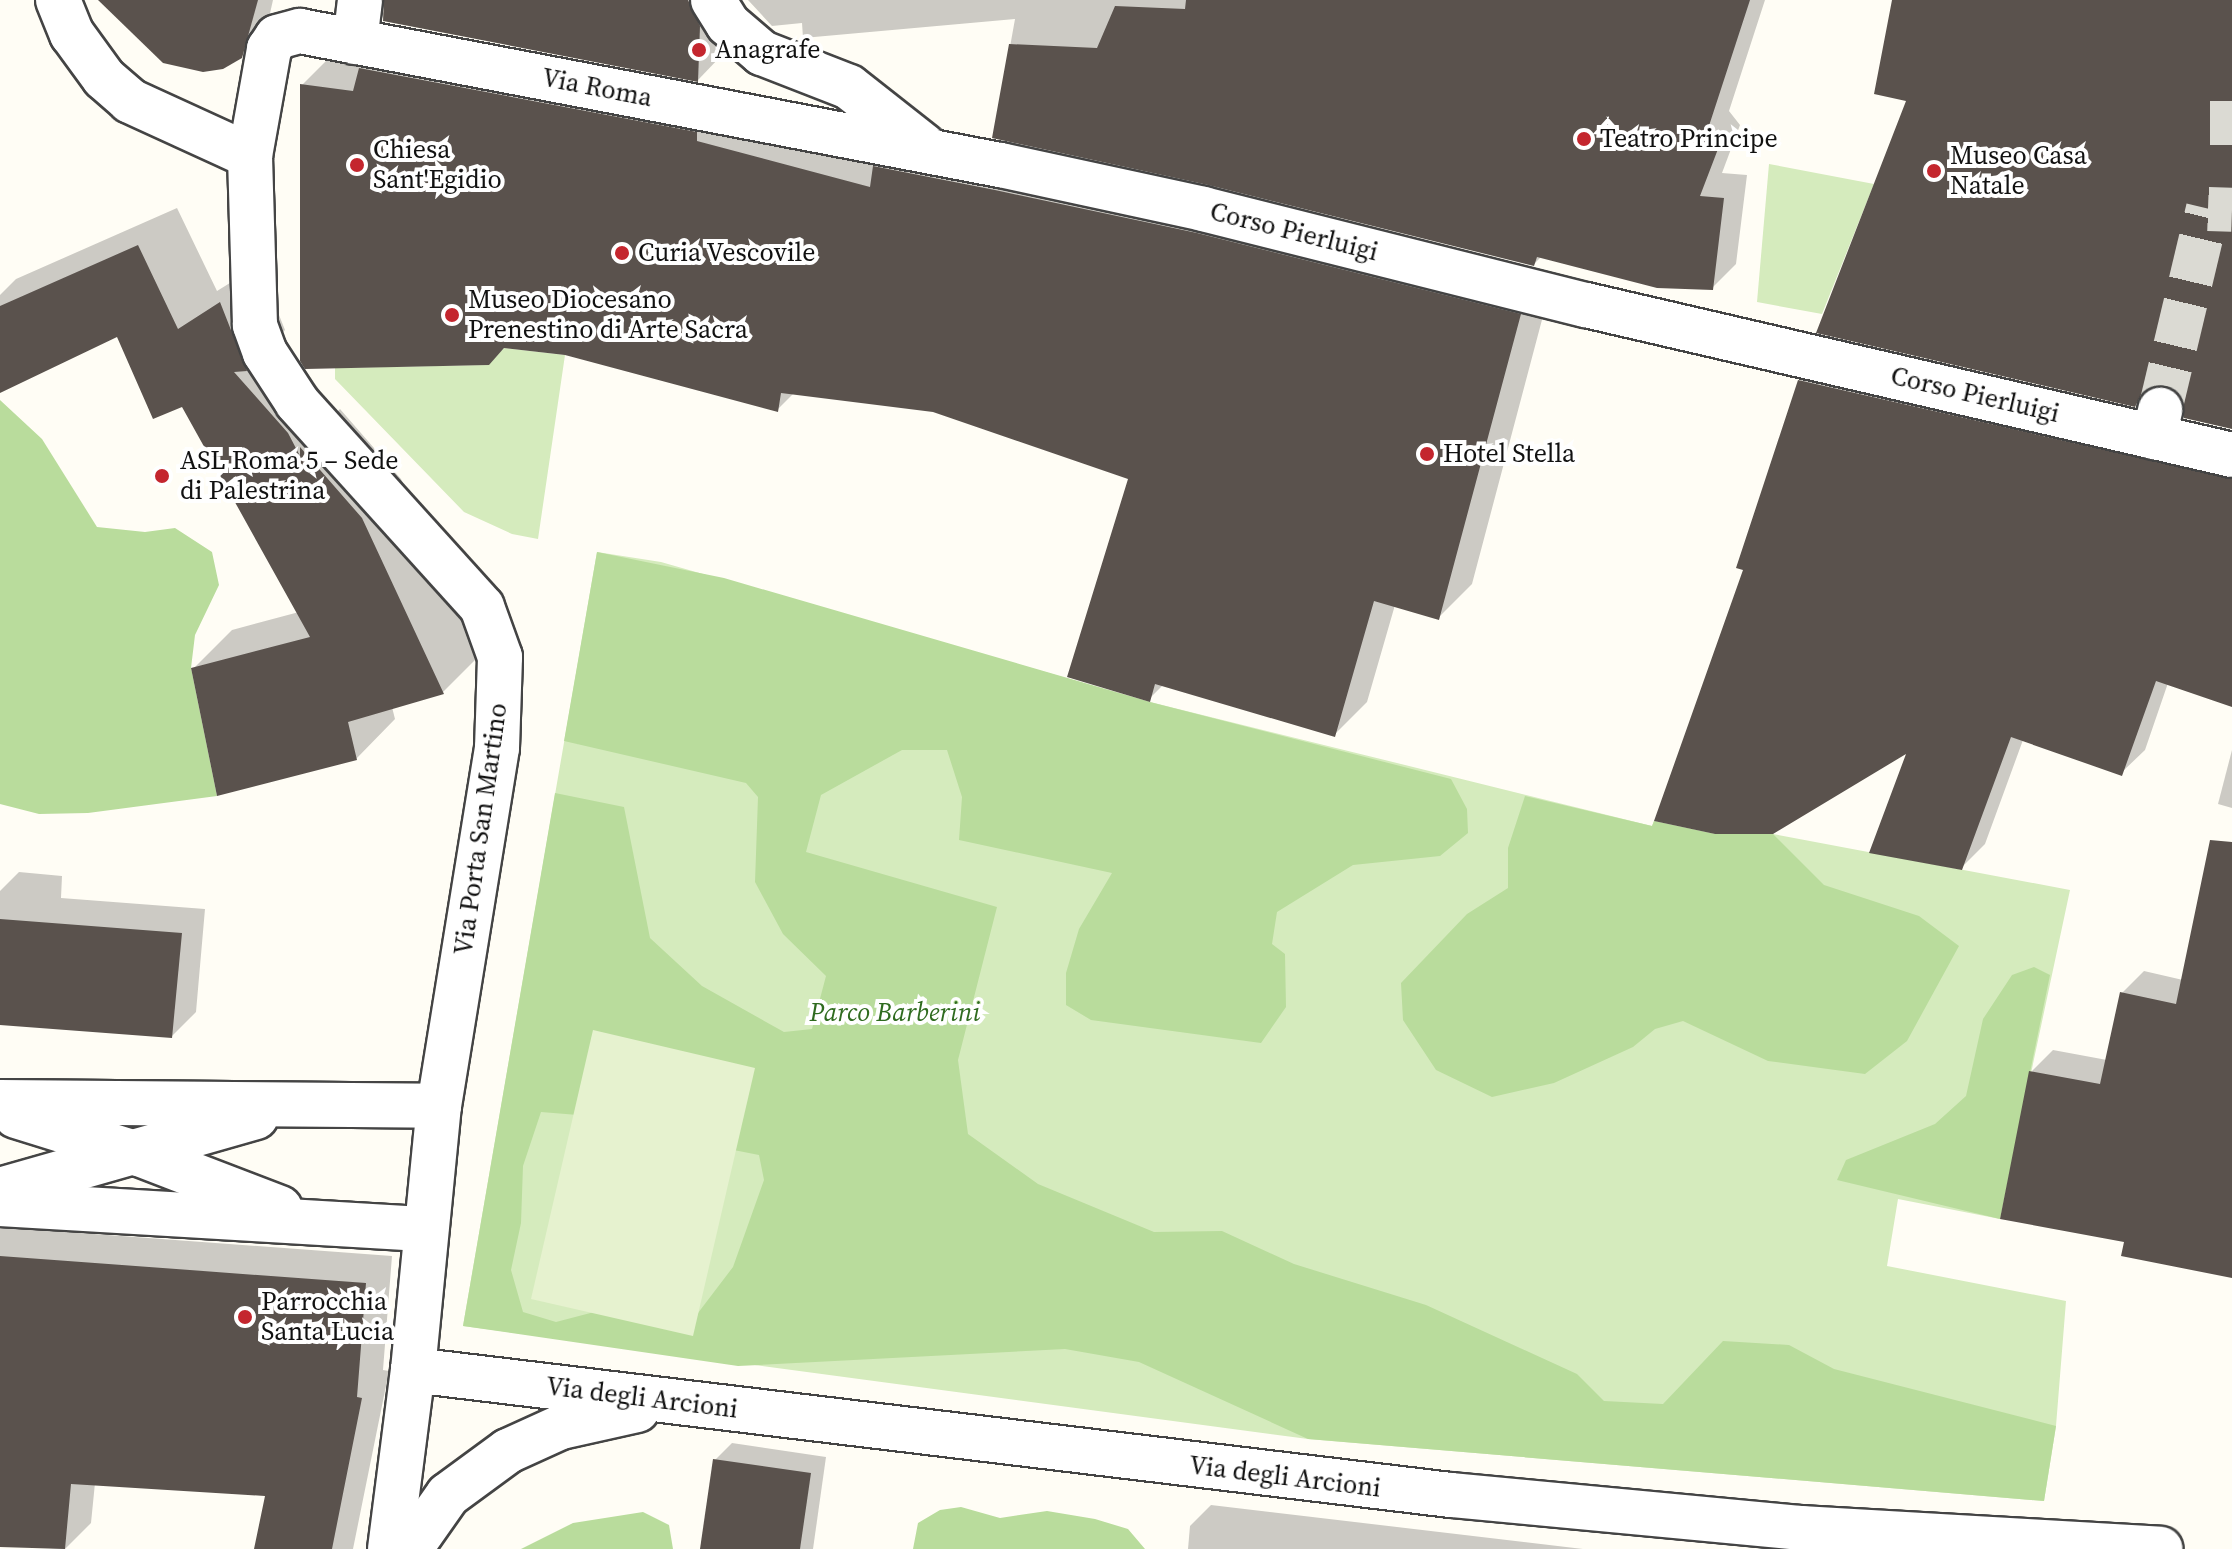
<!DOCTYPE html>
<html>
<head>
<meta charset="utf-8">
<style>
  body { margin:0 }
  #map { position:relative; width:2232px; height:1549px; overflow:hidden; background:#fffdf5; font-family:"Source Serif 4",serif }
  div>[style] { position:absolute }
  .green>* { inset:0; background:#d5ebbd }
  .forest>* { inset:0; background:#b9dc9c }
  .pitch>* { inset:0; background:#e6f2cf }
  .shadow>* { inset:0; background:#0003 }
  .building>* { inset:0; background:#5a524d }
  .pedestrian-tunnel>* { height:44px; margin-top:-22px; transform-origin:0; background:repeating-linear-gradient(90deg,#dbdad3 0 44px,transparent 0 66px) }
  .roads { filter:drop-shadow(2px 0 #444) drop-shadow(-2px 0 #444) drop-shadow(0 2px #444) drop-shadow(0 -2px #444) }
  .pedestrian>* { height:44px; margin:-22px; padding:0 22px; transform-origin:22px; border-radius:22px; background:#fff }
  .minor>* { height:44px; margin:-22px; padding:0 22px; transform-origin:22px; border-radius:22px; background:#fff }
  .tertiary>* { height:44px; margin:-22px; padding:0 22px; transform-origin:22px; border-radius:22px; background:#fff }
  .dots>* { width:22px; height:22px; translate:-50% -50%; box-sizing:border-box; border:4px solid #fff; border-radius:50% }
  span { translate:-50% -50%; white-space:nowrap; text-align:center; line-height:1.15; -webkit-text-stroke:8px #fff; paint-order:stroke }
  .poi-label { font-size:26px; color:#111 }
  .left { translate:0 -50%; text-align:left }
  .street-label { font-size:26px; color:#111 }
  .park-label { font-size:26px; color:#2f6b1f; font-style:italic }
</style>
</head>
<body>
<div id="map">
  <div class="green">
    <div style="clip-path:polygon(1769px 164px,1874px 184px,1822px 314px,1757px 302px)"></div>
    <div style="clip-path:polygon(504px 348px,565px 355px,538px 539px,512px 534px,464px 512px,335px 379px,335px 368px,488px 365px)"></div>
    <div style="clip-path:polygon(597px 552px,661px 562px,1150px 702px,1652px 826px,1654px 821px,1715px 834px,1773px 834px,2070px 890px,2000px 1219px,1898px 1199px,1887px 1266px,2066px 1301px,2056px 1426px,2044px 1501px,1308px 1439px,463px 1326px)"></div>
  </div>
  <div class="forest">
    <div style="clip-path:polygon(0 400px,42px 439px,97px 527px,145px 532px,175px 528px,212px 552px,219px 585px,195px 635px,191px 668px,217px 796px,88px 813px,39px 814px,0 804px)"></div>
    <div style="clip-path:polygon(evenodd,597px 552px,724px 578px,1150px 702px,1451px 779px,1467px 809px,1468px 833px,1440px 856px,1353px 865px,1277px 912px,1272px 944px,1285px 954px,1286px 1007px,1261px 1043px,1091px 1020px,1066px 1005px,1066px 973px,1079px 929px,1112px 873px,959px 840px,962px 797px,947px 750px,902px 750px,821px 795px,806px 852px,997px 907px,958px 1060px,968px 1134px,1038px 1184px,1154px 1232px,1222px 1231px,1294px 1264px,1426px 1305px,1577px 1374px,1604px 1401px,1663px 1404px,1723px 1341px,1789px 1345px,1834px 1369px,2056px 1426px,2044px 1501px,1308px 1439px,1139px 1362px,1065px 1349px,738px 1366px,463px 1326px,555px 793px,624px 807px,650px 938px,702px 986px,784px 1032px,812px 1029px,826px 976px,783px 934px,755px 882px,758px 797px,746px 783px,564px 741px,597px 552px,541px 1112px,627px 1119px,688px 1141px,759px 1155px,764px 1180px,733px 1267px,698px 1313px,621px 1305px,556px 1322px,523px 1312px,511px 1270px,521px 1223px,523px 1166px,541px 1112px)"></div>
    <div style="clip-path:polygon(1525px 796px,1652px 826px,1654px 821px,1715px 834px,1773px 834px,1824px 885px,1919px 916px,1959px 946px,1907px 1041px,1865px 1074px,1768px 1061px,1683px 1021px,1655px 1029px,1633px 1047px,1554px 1083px,1492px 1097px,1436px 1070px,1403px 1020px,1401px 983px,1467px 914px,1508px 888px,1508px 848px)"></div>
    <div style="clip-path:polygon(2034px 967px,2050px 975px,2000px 1219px,1837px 1180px,1846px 1160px,1935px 1124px,1966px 1096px,1983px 1019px,2012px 975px)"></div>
    <div style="clip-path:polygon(961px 1507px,1000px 1518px,1047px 1511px,1095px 1519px,1128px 1529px,1145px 1549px,913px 1549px,918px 1523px,940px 1510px)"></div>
    <div style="clip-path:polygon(643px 1512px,669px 1525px,673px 1549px,521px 1549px,573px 1523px)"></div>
  </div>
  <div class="pitch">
    <div style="clip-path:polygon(593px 1030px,755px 1068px,693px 1336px,531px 1299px)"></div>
  </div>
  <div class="shadow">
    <div style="clip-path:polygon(103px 0,273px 0,266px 31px,241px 56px)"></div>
    <div style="clip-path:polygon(383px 0,722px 0,721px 56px,698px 80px,384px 20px)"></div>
    <div style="clip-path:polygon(748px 0,1765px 0,1729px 111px,1740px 125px,1722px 173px,1747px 175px,1736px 264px,1712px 288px,1542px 256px,1534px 264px,1209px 183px,994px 136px,1015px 19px,803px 38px,802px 23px,772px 26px)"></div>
    <div style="clip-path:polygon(335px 52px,1552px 282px,1472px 584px,1439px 617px,1395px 605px,1367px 702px,1334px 735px,1164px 684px,1149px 699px,1130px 478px,933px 410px,795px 392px,778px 409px,594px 357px,505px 346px,488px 363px,303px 367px,336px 413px,340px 409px,401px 479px,482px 653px,443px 692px,392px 707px,395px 719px,356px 759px,193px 669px,232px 630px,299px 612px,183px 404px,118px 334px,0 369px,0 295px,16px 279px,177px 208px,217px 291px,259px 265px,285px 330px,278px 338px,302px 366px,302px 85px)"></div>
    <div style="clip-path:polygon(1824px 357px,2232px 452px,2232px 705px,2168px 683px,2145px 750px,2121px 773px,2023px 740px,1985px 844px,1961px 868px,1910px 750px,1746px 568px,1800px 381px)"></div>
    <div style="clip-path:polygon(2232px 750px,2232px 808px,2218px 804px)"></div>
    <div style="clip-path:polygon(19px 872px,62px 876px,61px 898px,205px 909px,196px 1012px,172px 1036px,0 1023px,0 891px)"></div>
    <div style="clip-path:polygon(2232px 908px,2232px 1274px,2127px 1241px,2031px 1072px,2053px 1050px,2107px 1060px,2122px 993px,2144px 971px,2183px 980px)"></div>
    <div style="clip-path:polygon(0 1227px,392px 1256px,383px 1370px,389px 1371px,353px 1549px,256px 1549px,267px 1495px,95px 1483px,91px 1523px,65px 1549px,0 1545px)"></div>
    <div style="clip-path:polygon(732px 1443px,826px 1457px,813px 1549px,702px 1549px,715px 1460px)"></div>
    <div style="clip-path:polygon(1211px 1505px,1583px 1549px,1188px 1549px,1190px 1526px)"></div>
  </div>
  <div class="building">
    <div style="clip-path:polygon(98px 0,258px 0,242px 58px,223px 69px,203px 72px,163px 63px)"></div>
    <div style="clip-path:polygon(384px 0,688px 0,700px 26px,698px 82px,383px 21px)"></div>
    <div style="clip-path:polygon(1186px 0,1750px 0,1706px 135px,1718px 149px,1700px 196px,1724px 198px,1713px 290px,1657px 288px,1537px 257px,1534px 266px,1208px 185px,992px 138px,1009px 44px,1097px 48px,1115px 6px,1185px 9px)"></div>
    <div style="clip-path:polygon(1892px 0,2232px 0,2232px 429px,2184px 418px,2184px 402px,2166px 386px,2142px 393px,2135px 407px,1816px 333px,1906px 101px,1874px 94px)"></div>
    <div style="clip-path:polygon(359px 68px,697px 132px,697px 141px,870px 187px,873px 166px,995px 190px,1197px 233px,1521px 314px,1439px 620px,1374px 601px,1335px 737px,1155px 684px,1150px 702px,1067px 677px,1128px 479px,933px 412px,781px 393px,778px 412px,565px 355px,504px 348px,489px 365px,305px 369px,300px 361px,300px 84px,353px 91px)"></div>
    <div style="clip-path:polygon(138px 245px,178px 329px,220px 302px,247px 371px,234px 372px,288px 433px,300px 456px,300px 447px,362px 518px,444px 694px,348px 722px,357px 760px,217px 796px,191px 668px,310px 637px,182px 407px,153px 419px,117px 337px,0 393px,0 306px)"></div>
    <div style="clip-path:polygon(1798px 380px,2232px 479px,2232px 707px,2156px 681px,2122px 776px,2011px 737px,1962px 870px,1869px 853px,1906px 754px,1773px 834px,1715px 834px,1654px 821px,1743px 570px,1736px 568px)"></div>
    <div style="clip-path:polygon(2210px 840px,2232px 842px,2232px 1278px,2121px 1256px,2124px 1242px,2000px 1219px,2029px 1071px,2100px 1084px,2120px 992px,2176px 1004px)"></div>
    <div style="clip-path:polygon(0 919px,182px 933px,172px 1038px,0 1025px)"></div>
    <div style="clip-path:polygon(0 1256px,366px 1283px,357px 1397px,362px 1398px,332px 1549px,254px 1549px,265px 1496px,71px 1484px,65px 1549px,0 1547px)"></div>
    <div style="clip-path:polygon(713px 1459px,811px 1473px,800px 1549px,700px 1549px)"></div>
  </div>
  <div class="pedestrian-tunnel">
    <div style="left:2210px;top:123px;width:22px"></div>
    <div style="left:2160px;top:410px;width:207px;rotate:-76.6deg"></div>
    <div style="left:2208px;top:209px;width:24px;rotate:2deg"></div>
  </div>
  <div class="roads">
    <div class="pedestrian">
      <div style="left:355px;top:42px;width:42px;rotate:-83.2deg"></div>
      <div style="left:2154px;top:437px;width:28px;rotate:-77deg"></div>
    </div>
    <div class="minor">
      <div style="left:58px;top:0;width:37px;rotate:68deg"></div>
      <div style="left:72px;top:34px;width:54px;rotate:54deg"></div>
      <div style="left:104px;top:78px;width:35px;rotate:41deg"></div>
      <div style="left:130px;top:101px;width:132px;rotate:24.6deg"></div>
      <div style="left:713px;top:0;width:28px;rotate:58deg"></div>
      <div style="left:728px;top:24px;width:45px;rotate:40.5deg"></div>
      <div style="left:762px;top:53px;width:93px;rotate:21.3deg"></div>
      <div style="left:849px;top:87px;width:95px;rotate:38.2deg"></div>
      <div style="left:0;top:1102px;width:439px;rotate:0.5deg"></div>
      <div style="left:16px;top:1116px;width:129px;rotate:17.2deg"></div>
      <div style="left:139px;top:1154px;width:151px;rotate:21deg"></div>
      <div style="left:0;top:1190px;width:266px;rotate:-15.9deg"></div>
      <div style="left:0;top:1204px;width:427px;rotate:3.4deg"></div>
      <div style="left:413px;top:1370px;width:265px;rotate:-84.4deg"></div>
      <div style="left:439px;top:1106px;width:363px;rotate:-80.8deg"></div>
      <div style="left:497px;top:748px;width:91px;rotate:-88.1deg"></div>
      <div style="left:500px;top:657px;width:53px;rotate:-109.8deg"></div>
      <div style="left:482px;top:607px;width:276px;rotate:-132.1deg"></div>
      <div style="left:297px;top:402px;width:59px;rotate:-123.1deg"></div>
      <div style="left:265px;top:353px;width:30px;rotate:-110deg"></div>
      <div style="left:255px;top:325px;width:169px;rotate:-91.7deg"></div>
      <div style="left:250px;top:156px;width:109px;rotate:-79.9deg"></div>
      <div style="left:269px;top:49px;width:14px;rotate:-56deg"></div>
      <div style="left:277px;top:37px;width:24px;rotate:-15deg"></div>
      <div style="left:300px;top:31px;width:713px;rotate:10.84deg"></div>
      <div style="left:1000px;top:165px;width:208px;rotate:12.2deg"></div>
      <div style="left:1203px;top:209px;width:395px;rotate:14.1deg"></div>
      <div style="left:1586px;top:305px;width:663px;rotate:13.07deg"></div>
    </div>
    <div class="tertiary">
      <div style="left:390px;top:1549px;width:180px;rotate:-82.7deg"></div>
      <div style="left:413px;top:1370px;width:1045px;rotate:6.87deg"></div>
      <div style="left:1451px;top:1495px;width:352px;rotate:5.4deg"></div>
      <div style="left:1801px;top:1528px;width:360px;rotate:3.3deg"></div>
      <div style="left:410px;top:1549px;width:66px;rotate:-54.9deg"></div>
      <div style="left:448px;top:1495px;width:74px;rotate:-36.3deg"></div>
      <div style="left:508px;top:1451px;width:58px;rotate:-24.4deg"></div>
      <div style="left:561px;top:1427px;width:78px;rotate:-12.6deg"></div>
    </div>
  </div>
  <div class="dots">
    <div style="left:699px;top:50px;background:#c4262e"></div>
    <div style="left:1584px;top:139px;background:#c4262e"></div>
    <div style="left:357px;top:165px;background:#c4262e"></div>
    <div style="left:1934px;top:171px;background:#c4262e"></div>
    <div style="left:622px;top:253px;background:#c4262e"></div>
    <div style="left:452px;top:315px;background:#c4262e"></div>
    <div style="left:1427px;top:454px;background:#c4262e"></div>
    <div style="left:162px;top:476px;background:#c4262e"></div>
    <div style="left:245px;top:1317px;background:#c4262e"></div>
  </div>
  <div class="poi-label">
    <span class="left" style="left:715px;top:50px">Anagrafe</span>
    <span class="left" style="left:1600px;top:139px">Teatro Principe</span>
    <span class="left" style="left:373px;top:165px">Chiesa<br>Sant'Egidio</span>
    <span class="left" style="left:1950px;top:171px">Museo Casa<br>Natale</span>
    <span class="left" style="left:638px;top:253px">Curia Vescovile</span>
    <span class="left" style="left:468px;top:315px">Museo Diocesano<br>Prenestino di Arte Sacra</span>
    <span class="left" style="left:1443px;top:454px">Hotel Stella</span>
    <span class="left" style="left:180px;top:476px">ASL Roma 5 – Sede<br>di Palestrina</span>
    <span class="left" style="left:261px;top:1317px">Parrocchia<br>Santa Lucia</span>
  </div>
  <div class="street-label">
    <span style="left:597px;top:88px;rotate:11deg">Via Roma</span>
    <span style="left:1294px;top:232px;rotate:14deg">Corso Pierluigi</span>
    <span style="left:1975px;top:395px;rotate:13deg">Corso Pierluigi</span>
    <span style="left:481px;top:829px;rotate:-82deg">Via Porta San Martino</span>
    <span style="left:642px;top:1398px;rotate:7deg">Via degli Arcioni</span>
    <span style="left:1285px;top:1477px;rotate:7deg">Via degli Arcioni</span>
  </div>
  <div class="park-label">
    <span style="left:895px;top:1013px">Parco Barberini</span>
  </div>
</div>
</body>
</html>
